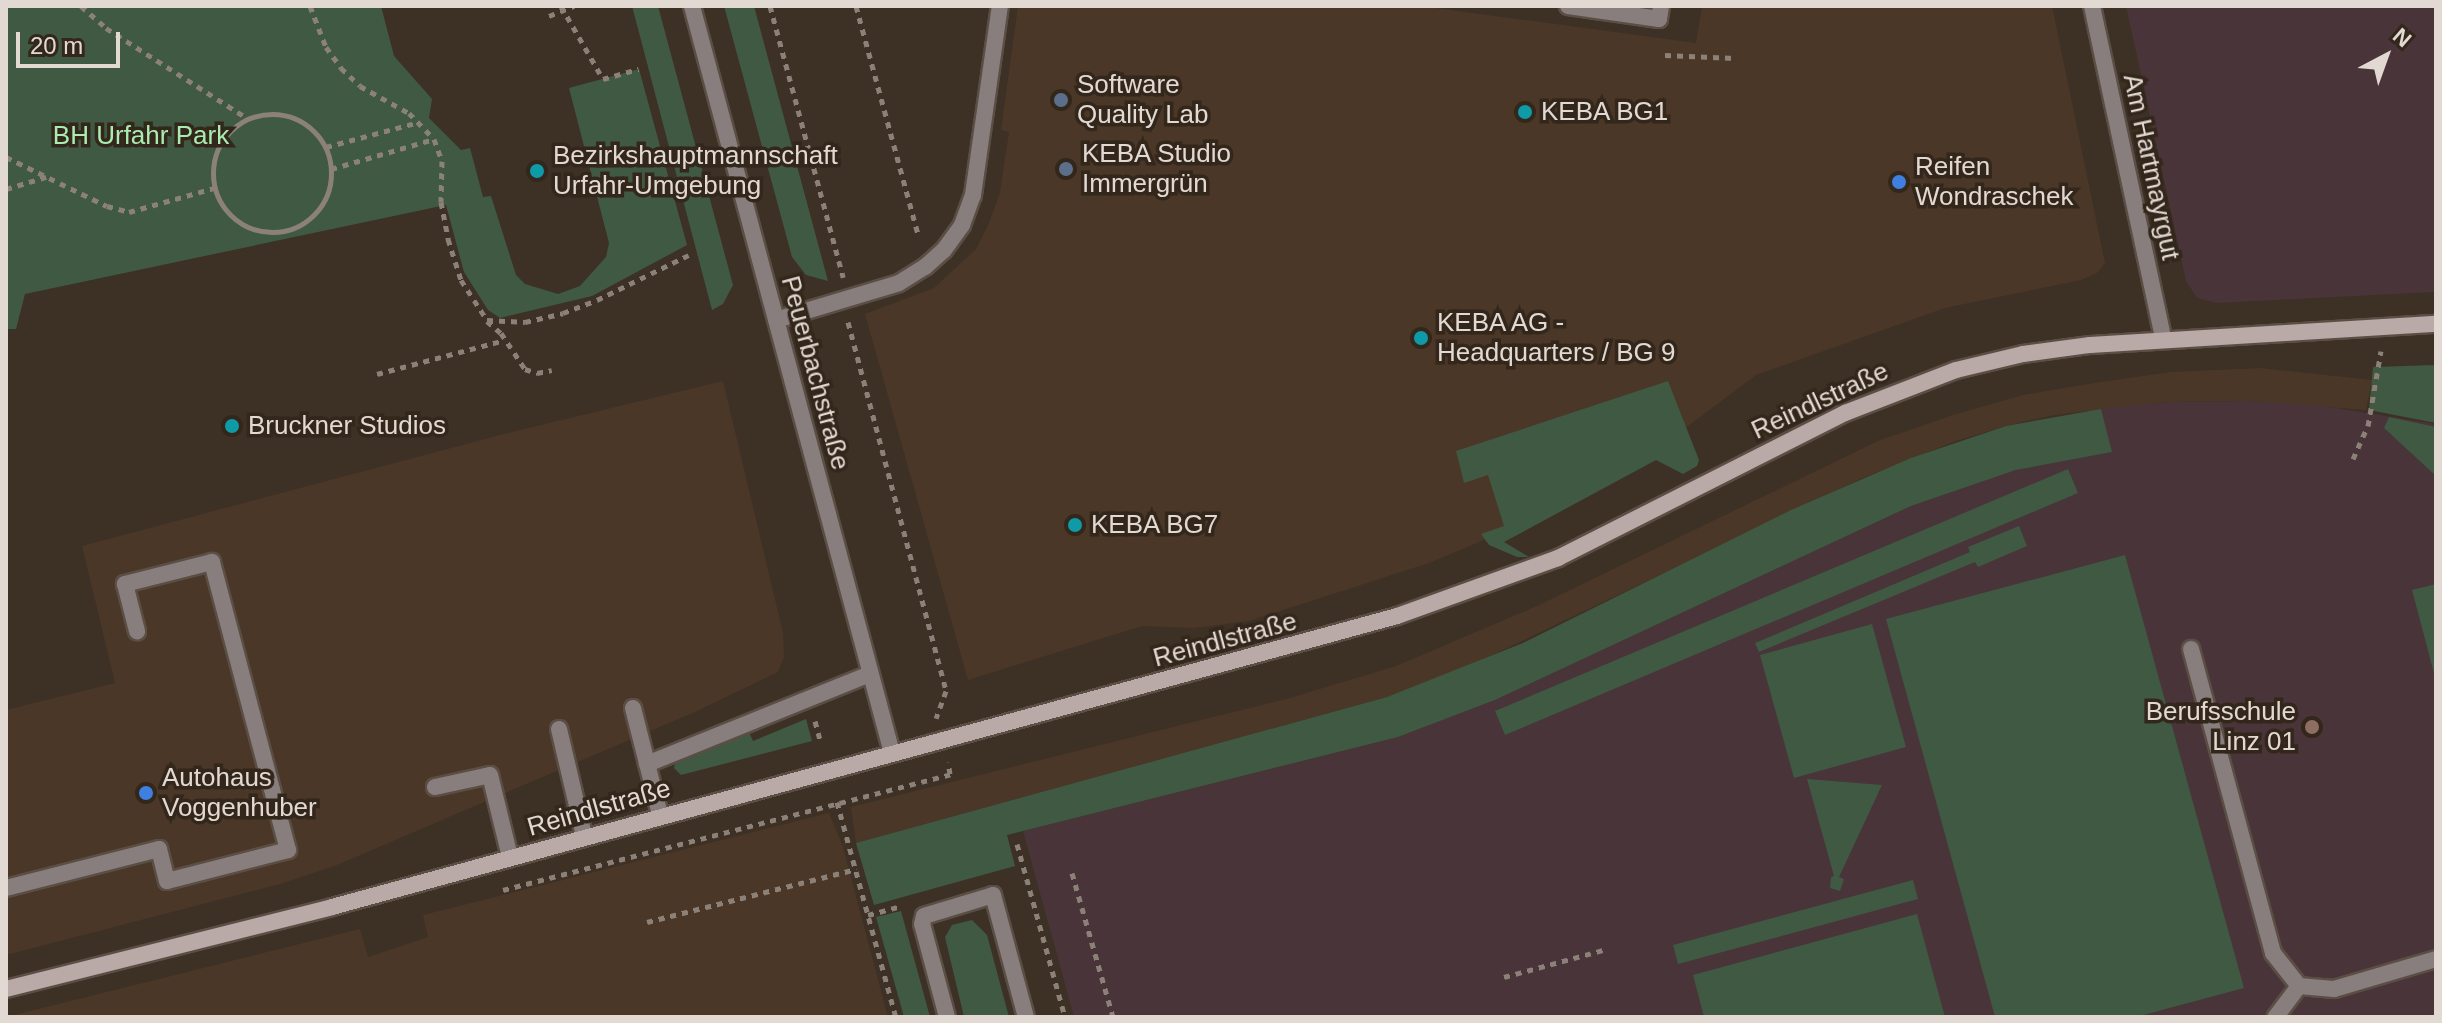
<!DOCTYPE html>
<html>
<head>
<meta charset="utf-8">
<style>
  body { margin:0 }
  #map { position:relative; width:2442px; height:1023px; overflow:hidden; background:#3d3025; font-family:Helvetica,sans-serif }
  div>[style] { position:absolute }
  .built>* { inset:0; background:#4a3727 }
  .education>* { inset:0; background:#483439 }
  .green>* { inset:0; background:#3f5942 }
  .path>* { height:5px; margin-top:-2.5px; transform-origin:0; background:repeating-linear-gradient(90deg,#8c8178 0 6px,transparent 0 12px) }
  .path>.ring { margin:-2.5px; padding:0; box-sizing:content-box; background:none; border:5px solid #8c8178; border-radius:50% }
  .roads { filter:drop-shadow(2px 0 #5b4e44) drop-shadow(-2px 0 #5b4e44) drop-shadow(0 2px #5b4e44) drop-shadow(0 -2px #5b4e44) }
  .lane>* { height:16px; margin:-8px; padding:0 8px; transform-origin:8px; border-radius:8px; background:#887e7d }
  .street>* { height:16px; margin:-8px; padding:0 8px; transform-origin:8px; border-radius:8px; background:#887e7d }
  .secondary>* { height:16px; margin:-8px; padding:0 8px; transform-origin:8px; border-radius:8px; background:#b9a9a7 }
  .dots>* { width:22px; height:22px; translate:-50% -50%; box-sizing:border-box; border:4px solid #33261b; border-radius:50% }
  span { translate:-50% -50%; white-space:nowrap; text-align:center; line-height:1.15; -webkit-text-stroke:7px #33261b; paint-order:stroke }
  .poi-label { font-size:26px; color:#e2d9d2 }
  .left { translate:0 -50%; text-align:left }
  .right { translate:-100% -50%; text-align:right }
  .park-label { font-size:26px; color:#a8ecb0 }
  .street-label { font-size:26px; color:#e2d9d2 }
  .frame { position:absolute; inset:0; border:8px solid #e2d9d2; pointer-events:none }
  .north { position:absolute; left:2346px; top:16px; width:80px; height:80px; -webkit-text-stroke:6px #33261b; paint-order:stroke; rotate:41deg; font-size:22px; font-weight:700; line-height:32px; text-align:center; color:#e2d9d2 }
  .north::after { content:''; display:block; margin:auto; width:28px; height:36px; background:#e2d9d2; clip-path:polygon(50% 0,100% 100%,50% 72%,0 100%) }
  .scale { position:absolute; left:16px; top:32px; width:104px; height:36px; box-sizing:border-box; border:4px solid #e2d9d2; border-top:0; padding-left:10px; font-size:24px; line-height:28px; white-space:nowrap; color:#e2d9d2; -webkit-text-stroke:6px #33261b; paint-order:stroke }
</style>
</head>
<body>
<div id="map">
  <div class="built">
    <div style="clip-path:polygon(1018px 6px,1421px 6px,1696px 43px,1702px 6px,2052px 6px,2105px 263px,2097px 273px,2081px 280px,1945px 308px,1756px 375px,1684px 429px,1484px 540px,1429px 563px,1249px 621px,1193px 628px,1142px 626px,968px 680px,865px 314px,934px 288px,976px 249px,989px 223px,1000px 192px,1009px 132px,1001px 130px)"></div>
    <div style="clip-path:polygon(2261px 368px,2372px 380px,2366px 410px,2249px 401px,2170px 402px,2054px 415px,2006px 426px,1956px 441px,1858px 480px,1459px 671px,1387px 697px,856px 843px,851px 807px,1290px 698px,1396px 666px,1537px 606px,1878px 441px,1953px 415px,2023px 395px,2094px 383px,2171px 372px)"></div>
    <div style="clip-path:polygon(723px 381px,783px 633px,784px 657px,778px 672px,697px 711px,337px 865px,280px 884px,6px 955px,6px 710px,115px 683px,82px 546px,504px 434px)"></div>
    <div style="clip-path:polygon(829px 813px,843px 847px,888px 1017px,6px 1017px,360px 929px,368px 957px,428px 937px,423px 915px)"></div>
  </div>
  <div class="education">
    <div style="clip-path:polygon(2126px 6px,2436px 6px,2436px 292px,2217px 303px,2197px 298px,2186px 281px)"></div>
    <div style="clip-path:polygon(2249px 401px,2324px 406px,2436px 424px,2436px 1015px,1074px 1017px,1023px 831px,1398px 737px,1495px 700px,1911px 506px,2016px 470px,2111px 452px,2101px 409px,2170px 402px)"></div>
  </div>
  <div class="green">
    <div style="clip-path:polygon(6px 6px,381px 6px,394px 56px,432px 99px,429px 118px,461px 150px,470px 148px,483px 197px,491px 196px,516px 275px,525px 284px,558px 294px,580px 286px,606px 257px,609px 243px,569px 88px,639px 69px,687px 245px,592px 296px,500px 318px,488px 310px,464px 272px,446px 205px,25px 294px,16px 329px,6px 329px)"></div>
    <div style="clip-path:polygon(632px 6px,658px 6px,733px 285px,723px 304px,712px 310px)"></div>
    <div style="clip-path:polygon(724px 6px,754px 6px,828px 281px,806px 275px,792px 257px)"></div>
    <div style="clip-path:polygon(2436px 365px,2436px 423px,2369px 410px,2373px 367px)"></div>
    <div style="clip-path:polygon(1668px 381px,1699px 460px,1697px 466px,1683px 474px,1656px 460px,1504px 542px,1529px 557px,1517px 557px,1489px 545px,1481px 534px,1504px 526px,1488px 475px,1464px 483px,1456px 451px)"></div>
    <div style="clip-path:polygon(2101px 409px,2112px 452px,2016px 470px,1911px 506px,1495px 700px,1398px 737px,1007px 835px,1015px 866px,874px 905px,856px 843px,1387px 697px,1523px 643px,1791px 510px,1911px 458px,2006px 426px)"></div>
    <div style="clip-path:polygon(2389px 417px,2436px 427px,2436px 476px,2384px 428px)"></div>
    <div style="clip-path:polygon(2068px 469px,2078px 493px,1505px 735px,1495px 711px)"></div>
    <div style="clip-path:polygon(2019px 526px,2027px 546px,1978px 567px,1975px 562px,1759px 652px,1755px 643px,1970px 552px,1968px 547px)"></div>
    <div style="clip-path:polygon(2125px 555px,2244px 988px,2136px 1017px,1995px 1017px,1886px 619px)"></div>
    <div style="clip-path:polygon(2436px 584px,2436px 681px,2412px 590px)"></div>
    <div style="clip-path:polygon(1872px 624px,1906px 747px,1794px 778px,1760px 655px)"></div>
    <div style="clip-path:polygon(806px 719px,812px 741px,681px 775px,674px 768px,675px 764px,749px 732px,753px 741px)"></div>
    <div style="clip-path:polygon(1807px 779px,1882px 785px,1839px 877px,1844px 879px,1840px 891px,1830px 888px,1831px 877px,1834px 876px)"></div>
    <div style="clip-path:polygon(1913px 880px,1918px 899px,1678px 964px,1673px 945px)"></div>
    <div style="clip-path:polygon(901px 911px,930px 1017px,904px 1017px,876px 917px)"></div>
    <div style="clip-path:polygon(1917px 914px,1945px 1017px,1704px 1017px,1693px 975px)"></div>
    <div style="clip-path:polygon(972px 920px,987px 935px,1009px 1017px,964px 1017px,945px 937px,952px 925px)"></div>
  </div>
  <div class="path">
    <div style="left:81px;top:6px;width:33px;rotate:41deg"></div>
    <div style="left:106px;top:28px;width:167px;rotate:32.6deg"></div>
    <div style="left:310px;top:6px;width:44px;rotate:68.7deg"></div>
    <div style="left:326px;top:47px;width:26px;rotate:54deg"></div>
    <div style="left:341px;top:68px;width:26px;rotate:43deg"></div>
    <div style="left:360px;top:86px;width:56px;rotate:28.9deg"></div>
    <div style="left:409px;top:113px;width:36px;rotate:46deg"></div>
    <div style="left:434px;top:139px;width:23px;rotate:70deg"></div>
    <div style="left:442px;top:161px;width:41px;rotate:91.4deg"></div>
    <div style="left:441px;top:202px;width:38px;rotate:79deg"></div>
    <div style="left:448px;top:239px;width:43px;rotate:72.4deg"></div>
    <div style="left:461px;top:280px;width:48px;rotate:57deg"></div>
    <div style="left:487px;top:320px;width:38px;rotate:3deg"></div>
    <div style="left:525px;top:322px;width:39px;rotate:-13deg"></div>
    <div style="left:563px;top:313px;width:36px;rotate:-21deg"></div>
    <div style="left:597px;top:300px;width:102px;rotate:-26.1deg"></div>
    <div style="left:561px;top:6px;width:84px;rotate:60.1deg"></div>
    <div style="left:603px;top:79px;width:37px;rotate:-16deg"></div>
    <div style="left:770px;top:6px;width:281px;rotate:74.9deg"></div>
    <div style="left:856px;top:6px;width:236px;rotate:74.8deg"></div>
    <div style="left:549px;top:16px;width:27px;rotate:-22deg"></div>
    <div style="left:1665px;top:55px;width:70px;rotate:2.5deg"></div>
    <div class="ring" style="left:213px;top:114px;width:113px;height:113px"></div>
    <div style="left:326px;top:147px;width:96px;rotate:-15deg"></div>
    <div style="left:6px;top:157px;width:112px;rotate:25.9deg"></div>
    <div style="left:107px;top:206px;width:23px;rotate:15deg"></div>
    <div style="left:129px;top:212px;width:88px;rotate:-15.8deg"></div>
    <div style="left:331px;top:169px;width:107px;rotate:-16.2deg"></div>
    <div style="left:6px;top:189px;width:42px;rotate:-16.7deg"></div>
    <div style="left:487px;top:321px;width:18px;rotate:41deg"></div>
    <div style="left:501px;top:333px;width:43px;rotate:56.3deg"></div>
    <div style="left:525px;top:369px;width:13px;rotate:18deg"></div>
    <div style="left:537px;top:373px;width:15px;rotate:-11deg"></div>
    <div style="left:848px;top:322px;width:382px;rotate:75.1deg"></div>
    <div style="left:946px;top:691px;width:29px;rotate:110deg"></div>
    <div style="left:377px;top:374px;width:132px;rotate:-14.9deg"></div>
    <div style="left:2353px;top:459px;width:36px;rotate:-66deg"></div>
    <div style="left:2368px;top:426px;width:76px;rotate:-80.2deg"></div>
    <div style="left:815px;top:721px;width:20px;rotate:75deg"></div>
    <div style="left:837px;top:802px;width:223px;rotate:74.7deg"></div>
    <div style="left:1017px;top:844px;width:180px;rotate:74.5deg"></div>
    <div style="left:1072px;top:873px;width:150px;rotate:74.1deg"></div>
    <div style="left:503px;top:890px;width:462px;rotate:-14.5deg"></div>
    <div style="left:950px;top:774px;width:12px;rotate:-99deg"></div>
    <div style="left:868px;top:915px;width:35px;rotate:-15deg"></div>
    <div style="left:647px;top:922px;width:216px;rotate:-14.2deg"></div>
    <div style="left:1504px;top:977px;width:107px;rotate:-15.2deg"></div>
  </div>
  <div class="roads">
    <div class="lane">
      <div style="left:2191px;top:649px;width:315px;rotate:74.9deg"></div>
      <div style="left:2273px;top:953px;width:42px;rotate:51.8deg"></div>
      <div style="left:2299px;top:986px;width:39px;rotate:127deg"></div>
      <div style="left:633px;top:708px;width:110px;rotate:75.8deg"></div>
      <div style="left:559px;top:729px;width:110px;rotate:76.8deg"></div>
      <div style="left:647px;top:764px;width:240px;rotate:-22deg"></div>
      <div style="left:435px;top:787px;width:56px;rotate:-12.3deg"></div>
      <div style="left:490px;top:775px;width:84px;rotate:76.3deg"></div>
      <div style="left:6px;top:888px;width:158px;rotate:-14.3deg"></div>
      <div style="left:159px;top:849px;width:33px;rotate:76deg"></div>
      <div style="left:167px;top:881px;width:125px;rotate:-14.4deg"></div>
      <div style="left:288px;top:850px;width:298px;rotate:-104.8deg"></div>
      <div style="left:212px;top:562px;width:90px;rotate:165.8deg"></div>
      <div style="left:125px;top:584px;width:49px;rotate:75.7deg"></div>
      <div style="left:2299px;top:986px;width:35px;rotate:5deg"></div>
      <div style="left:2334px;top:989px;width:106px;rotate:-16.4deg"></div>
    </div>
    <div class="street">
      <div style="left:692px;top:6px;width:773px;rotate:75.01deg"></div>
      <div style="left:1568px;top:6px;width:92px;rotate:8.1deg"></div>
      <div style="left:1659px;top:19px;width:13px;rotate:-81deg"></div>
      <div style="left:2092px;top:6px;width:340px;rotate:77.9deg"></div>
      <div style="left:776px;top:320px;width:128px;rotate:-16.7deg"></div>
      <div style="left:899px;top:283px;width:31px;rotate:-32deg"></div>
      <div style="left:925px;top:267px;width:25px;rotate:-42deg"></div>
      <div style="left:944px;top:250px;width:31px;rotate:-54deg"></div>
      <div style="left:962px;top:225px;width:32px;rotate:-70deg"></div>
      <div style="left:973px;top:195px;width:191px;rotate:-81.9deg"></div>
      <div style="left:947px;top:1017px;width:96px;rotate:-105deg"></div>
      <div style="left:922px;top:924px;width:8px;rotate:-76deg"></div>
      <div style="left:924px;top:916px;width:72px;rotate:-16.9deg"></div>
      <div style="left:993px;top:895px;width:126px;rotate:74.9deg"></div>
    </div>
    <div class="secondary">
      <div style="left:6px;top:989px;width:336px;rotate:-14.1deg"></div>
      <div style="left:332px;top:907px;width:1104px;rotate:-15.28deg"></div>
      <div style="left:1397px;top:616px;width:171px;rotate:-19.8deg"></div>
      <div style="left:1558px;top:558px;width:322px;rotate:-26.8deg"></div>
      <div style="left:1845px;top:413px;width:119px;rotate:-21.2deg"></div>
      <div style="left:1956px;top:370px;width:69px;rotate:-13.4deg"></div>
      <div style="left:2023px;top:354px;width:68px;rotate:-7.7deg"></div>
      <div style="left:2090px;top:345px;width:347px;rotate:-3.5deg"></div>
    </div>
  </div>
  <div class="dots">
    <div style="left:1061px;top:100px;background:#5c6f8a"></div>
    <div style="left:1525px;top:112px;background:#0f9aa8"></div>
    <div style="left:1066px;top:169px;background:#5c6f8a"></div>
    <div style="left:537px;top:171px;background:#0f9aa8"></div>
    <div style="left:1899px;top:182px;background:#3f7fe0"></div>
    <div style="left:1421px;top:338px;background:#0f9aa8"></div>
    <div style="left:232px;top:426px;background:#0f9aa8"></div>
    <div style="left:1075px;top:525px;background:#0f9aa8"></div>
    <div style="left:2312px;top:727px;background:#8d6e63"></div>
    <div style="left:146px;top:793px;background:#3f7fe0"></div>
  </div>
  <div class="poi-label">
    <span class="left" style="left:1077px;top:100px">Software<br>Quality Lab</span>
    <span class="left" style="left:1541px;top:112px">KEBA BG1</span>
    <span class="left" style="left:1082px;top:169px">KEBA Studio<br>Immergrün</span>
    <span class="left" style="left:553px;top:171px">Bezirkshauptmannschaft<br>Urfahr-Umgebung</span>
    <span class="left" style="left:1915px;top:182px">Reifen<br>Wondraschek</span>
    <span class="left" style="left:1437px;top:338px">KEBA AG -<br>Headquarters / BG 9</span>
    <span class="left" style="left:248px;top:426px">Bruckner Studios</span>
    <span class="left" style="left:1091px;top:525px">KEBA BG7</span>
    <span class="right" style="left:2296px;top:727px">Berufsschule<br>Linz 01</span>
    <span class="left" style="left:162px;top:793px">Autohaus<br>Voggenhuber</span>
  </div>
  <div class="park-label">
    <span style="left:141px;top:136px">BH Urfahr Park</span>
  </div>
  <div class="street-label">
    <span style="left:2151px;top:167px;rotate:78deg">Am Hartmayrgut</span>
    <span style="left:815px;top:373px;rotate:75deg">Peuerbachstraße</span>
    <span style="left:1820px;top:401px;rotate:-25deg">Reindlstraße</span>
    <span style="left:1225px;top:640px;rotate:-15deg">Reindlstraße</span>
    <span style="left:599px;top:808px;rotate:-16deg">Reindlstraße</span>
  </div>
  <div class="frame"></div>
  <div class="north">N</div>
  <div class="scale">20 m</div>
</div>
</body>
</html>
